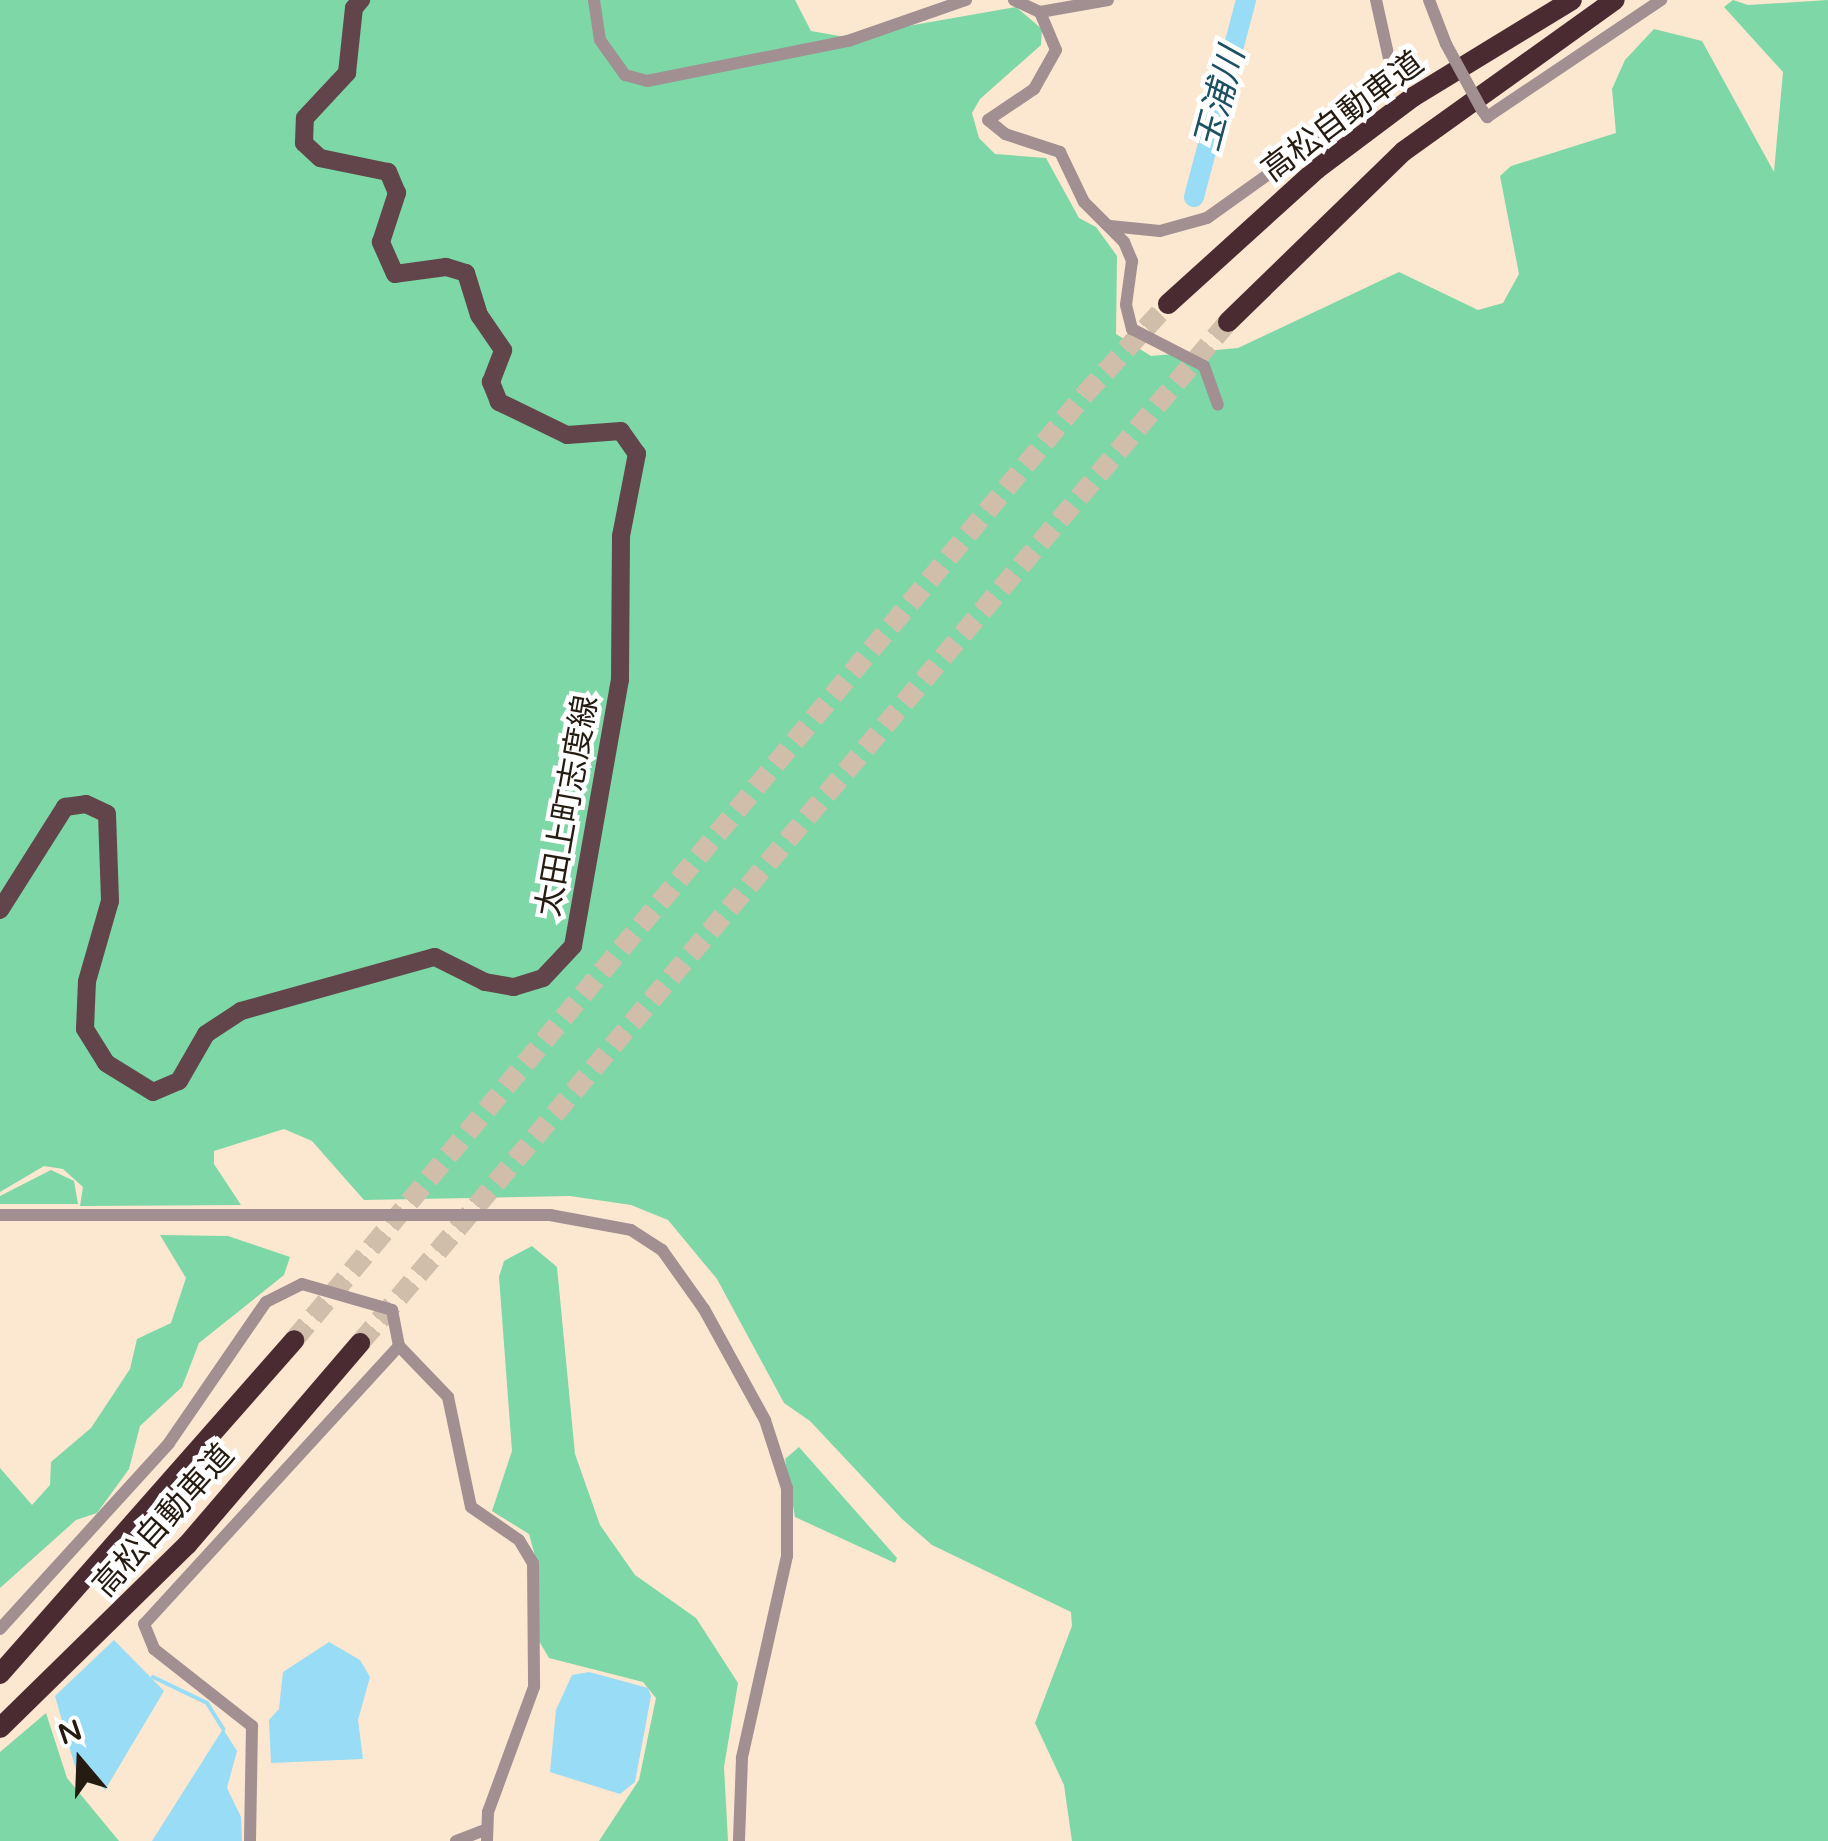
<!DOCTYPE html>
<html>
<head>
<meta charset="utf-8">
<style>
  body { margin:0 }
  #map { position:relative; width:1828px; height:1841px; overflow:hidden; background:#fce7d0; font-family:"Varela Round","Noto Sans JP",sans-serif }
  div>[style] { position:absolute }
  .green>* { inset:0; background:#7ed7a6 }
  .water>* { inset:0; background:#98dcf5 }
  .stream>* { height:4px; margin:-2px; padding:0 2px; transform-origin:2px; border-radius:2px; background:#98dcf5 }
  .river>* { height:20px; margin:-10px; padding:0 10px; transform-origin:10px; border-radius:10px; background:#98dcf5 }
  .highway-tunnel>* { height:20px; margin-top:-10px; transform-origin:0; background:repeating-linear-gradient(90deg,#d1beaa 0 20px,transparent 0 30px) }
  .minor>* { height:12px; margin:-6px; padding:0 6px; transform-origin:6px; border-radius:6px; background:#a18f92 }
  .major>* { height:18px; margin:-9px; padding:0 9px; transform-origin:9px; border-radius:9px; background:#62454a }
  .highway>* { height:20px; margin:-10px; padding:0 10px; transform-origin:10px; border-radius:10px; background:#4b2b32 }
  .minor-bridge>* { height:12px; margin:-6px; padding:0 6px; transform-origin:6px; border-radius:6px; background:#a18f92 }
  span { translate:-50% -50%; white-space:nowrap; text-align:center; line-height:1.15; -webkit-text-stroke:9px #fff; paint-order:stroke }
  .street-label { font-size:32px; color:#251b11 }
  .water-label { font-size:35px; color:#1b5163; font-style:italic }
  .north { position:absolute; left:30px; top:1711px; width:100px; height:100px; -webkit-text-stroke:8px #fff; paint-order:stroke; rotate:341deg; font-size:28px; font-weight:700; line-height:40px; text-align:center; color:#251b11 }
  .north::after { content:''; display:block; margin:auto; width:35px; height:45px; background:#251b11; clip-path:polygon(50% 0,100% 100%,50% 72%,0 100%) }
</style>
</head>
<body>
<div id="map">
  <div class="green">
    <div style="clip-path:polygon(0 0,795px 0,811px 31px,845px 37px,1016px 7px,1042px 29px,1041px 45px,980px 99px,972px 113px,979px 138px,995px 154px,1046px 158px,1079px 218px,1096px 227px,1117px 256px,1116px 334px,1151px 356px,1238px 348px,1399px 272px,1478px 310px,1503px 303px,1519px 274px,1500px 176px,1511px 166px,1616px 133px,1612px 89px,1625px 60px,1654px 29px,1702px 41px,1774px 172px,1783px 72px,1724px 7px,1733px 0,1748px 5px,1828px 0,1828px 1841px,1072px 1841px,1064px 1785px,1035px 1723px,1072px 1626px,1071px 1612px,932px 1545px,902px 1519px,810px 1421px,784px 1403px,717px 1279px,668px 1220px,631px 1205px,570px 1196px,364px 1200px,312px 1141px,284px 1129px,214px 1151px,214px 1164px,241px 1205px,80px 1206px,83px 1187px,63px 1169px,44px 1166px,0 1192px)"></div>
    <div style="clip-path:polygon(51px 1170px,74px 1181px,78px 1204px,0 1204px,0 1196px)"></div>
    <div style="clip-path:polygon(160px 1235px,228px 1236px,290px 1257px,284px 1275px,199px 1343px,182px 1387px,140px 1426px,129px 1469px,97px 1513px,76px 1520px,0 1588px,0 1468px,32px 1505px,50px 1485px,51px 1462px,91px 1428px,130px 1369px,137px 1339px,171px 1323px,186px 1278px)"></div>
    <div style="clip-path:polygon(532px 1246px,557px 1267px,575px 1454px,600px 1525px,635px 1575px,696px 1618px,738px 1683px,724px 1767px,728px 1841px,599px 1841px,639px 1780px,656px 1698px,643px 1682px,549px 1658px,539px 1641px,538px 1567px,529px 1534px,492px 1511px,512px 1451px,499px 1277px,504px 1261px)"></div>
    <div style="clip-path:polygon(799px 1447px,897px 1558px,895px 1563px,795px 1517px,785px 1459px)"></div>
    <div style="clip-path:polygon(46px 1713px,67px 1778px,119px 1841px,0 1841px,0 1752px)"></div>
  </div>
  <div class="water">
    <div style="clip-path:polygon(114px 1640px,164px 1691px,105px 1790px,84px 1766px,76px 1770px,55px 1696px)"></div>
    <div style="clip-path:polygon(329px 1642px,360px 1660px,370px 1677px,358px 1720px,363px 1759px,271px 1763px,269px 1720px,279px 1709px,283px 1672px)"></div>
    <div style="clip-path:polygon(589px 1672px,648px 1688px,651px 1696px,635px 1782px,620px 1794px,550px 1772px,556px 1710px,572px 1675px)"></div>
    <div style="clip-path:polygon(223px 1729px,237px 1751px,227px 1788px,241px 1817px,242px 1841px,152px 1841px)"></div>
  </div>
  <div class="stream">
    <div style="left:153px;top:1677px;width:60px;rotate:25.7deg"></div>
    <div style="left:207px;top:1703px;width:31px;rotate:58deg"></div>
  </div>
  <div class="river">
    <div style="left:1194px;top:197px;width:204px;rotate:-75.2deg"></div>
  </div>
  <div class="highway-tunnel">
    <div style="left:294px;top:1340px;width:1233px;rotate:-50.1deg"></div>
    <div style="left:1085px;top:394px;width:122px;rotate:-47.3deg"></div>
    <div style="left:360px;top:1343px;width:1340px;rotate:-49.63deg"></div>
  </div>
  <div class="minor">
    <div style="left:594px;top:0;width:40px;rotate:81.5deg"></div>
    <div style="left:600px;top:40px;width:43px;rotate:54.5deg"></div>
    <div style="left:625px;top:75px;width:23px;rotate:15deg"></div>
    <div style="left:647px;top:81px;width:205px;rotate:-11.3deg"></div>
    <div style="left:848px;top:41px;width:125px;rotate:-19.2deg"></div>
    <div style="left:1014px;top:0;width:29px;rotate:25deg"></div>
    <div style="left:1040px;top:12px;width:41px;rotate:67.2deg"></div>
    <div style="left:1056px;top:50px;width:45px;rotate:119.4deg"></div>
    <div style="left:1034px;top:89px;width:55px;rotate:146deg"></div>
    <div style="left:988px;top:120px;width:22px;rotate:39deg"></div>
    <div style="left:1005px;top:134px;width:58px;rotate:18.1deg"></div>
    <div style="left:1060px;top:152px;width:55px;rotate:64.4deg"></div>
    <div style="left:1084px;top:202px;width:57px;rotate:45deg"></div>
    <div style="left:1124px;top:242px;width:21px;rotate:67deg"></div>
    <div style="left:1132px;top:261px;width:44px;rotate:97.8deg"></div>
    <div style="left:1126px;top:305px;width:25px;rotate:76deg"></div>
    <div style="left:1132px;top:329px;width:81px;rotate:27.2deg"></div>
    <div style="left:1204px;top:366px;width:41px;rotate:70.3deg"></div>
    <div style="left:1429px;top:0;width:47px;rotate:68.9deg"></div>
    <div style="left:1040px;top:12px;width:69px;rotate:-10deg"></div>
    <div style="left:1482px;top:110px;width:9px;rotate:54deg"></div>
    <div style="left:1487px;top:117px;width:210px;rotate:-33.9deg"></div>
    <div style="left:1110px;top:226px;width:50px;rotate:5.7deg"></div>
    <div style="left:1160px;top:231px;width:49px;rotate:-15.5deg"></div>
    <div style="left:1207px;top:218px;width:155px;rotate:-35.5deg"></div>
    <div style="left:1333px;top:128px;width:67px;rotate:-44.4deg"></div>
    <div style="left:1381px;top:81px;width:20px;rotate:-63deg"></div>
    <div style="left:1390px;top:63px;width:65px;rotate:-102.5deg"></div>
    <div style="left:0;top:1215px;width:550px"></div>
    <div style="left:550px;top:1215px;width:82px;rotate:10.5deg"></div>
    <div style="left:631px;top:1230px;width:37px;rotate:33deg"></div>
    <div style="left:662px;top:1250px;width:72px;rotate:54.6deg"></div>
    <div style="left:704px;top:1309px;width:127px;rotate:61.2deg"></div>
    <div style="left:765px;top:1420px;width:71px;rotate:72.1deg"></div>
    <div style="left:787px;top:1488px;width:68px;rotate:90deg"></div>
    <div style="left:787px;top:1556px;width:207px;rotate:102.6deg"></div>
    <div style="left:742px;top:1758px;width:83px;rotate:92.1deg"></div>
    <div style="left:399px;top:1346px;width:71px;rotate:46.1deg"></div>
    <div style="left:448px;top:1397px;width:112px;rotate:78.2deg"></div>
    <div style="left:471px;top:1507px;width:58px;rotate:34.5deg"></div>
    <div style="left:519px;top:1540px;width:27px;rotate:59deg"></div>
    <div style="left:533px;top:1563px;width:124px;rotate:89.5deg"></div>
    <div style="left:534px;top:1687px;width:133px;rotate:110.2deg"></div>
    <div style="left:488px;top:1812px;width:29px;rotate:92deg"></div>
    <div style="left:0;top:1629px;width:251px;rotate:-47.7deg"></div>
    <div style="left:169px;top:1443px;width:171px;rotate:-55.5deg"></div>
    <div style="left:266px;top:1302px;width:40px;rotate:-26.6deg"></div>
    <div style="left:302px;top:1284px;width:94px;rotate:16.1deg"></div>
    <div style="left:392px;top:1310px;width:37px;rotate:79deg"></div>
    <div style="left:399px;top:1346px;width:377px;rotate:132.5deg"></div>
    <div style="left:144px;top:1624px;width:27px;rotate:68deg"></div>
    <div style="left:154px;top:1649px;width:125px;rotate:38.2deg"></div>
    <div style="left:252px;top:1726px;width:115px;rotate:91deg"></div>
    <div style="left:456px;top:1841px;width:30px;rotate:-21deg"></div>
  </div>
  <div class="major">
    <div style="left:0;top:910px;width:122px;rotate:-57.7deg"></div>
    <div style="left:65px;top:807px;width:21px;rotate:-8deg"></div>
    <div style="left:86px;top:804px;width:23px;rotate:25deg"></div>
    <div style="left:107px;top:814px;width:87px;rotate:88deg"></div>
    <div style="left:110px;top:901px;width:83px;rotate:106deg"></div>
    <div style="left:87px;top:981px;width:48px;rotate:92.4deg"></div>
    <div style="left:85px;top:1029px;width:40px;rotate:58deg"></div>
    <div style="left:106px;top:1063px;width:55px;rotate:31.7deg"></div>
    <div style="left:153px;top:1092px;width:28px;rotate:-23deg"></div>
    <div style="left:179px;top:1081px;width:54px;rotate:-60.1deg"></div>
    <div style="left:206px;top:1034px;width:42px;rotate:-33.3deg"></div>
    <div style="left:241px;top:1011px;width:201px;rotate:-15.6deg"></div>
    <div style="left:435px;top:957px;width:56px;rotate:26.6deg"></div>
    <div style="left:485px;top:982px;width:29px;rotate:10deg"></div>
    <div style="left:514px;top:987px;width:30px;rotate:-17deg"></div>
    <div style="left:543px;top:978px;width:44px;rotate:-46.8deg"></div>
    <div style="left:573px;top:946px;width:270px;rotate:-80deg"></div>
    <div style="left:620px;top:680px;width:144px;rotate:-89.6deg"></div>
    <div style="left:621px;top:536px;width:84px;rotate:-79deg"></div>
    <div style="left:637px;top:454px;width:28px;rotate:-125deg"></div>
    <div style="left:621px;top:431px;width:54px;rotate:175.8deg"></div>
    <div style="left:567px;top:435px;width:76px;rotate:-154.1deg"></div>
    <div style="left:499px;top:402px;width:22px;rotate:-112deg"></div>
    <div style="left:491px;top:382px;width:34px;rotate:-69deg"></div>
    <div style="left:503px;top:350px;width:42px;rotate:-124.4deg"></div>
    <div style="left:479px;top:315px;width:44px;rotate:-107.2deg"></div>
    <div style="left:466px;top:273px;width:21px;rotate:-163deg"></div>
    <div style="left:446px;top:267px;width:51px;rotate:172.2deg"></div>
    <div style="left:395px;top:274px;width:35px;rotate:-114deg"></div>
    <div style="left:381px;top:242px;width:52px;rotate:-71.9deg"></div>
    <div style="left:397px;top:193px;width:23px;rotate:-113deg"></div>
    <div style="left:388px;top:172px;width:69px;rotate:-168.4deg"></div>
    <div style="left:320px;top:158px;width:22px;rotate:-137deg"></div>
    <div style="left:304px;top:143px;width:25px;rotate:-88deg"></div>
    <div style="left:305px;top:118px;width:62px;rotate:-47deg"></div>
    <div style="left:347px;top:73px;width:65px;rotate:-83.9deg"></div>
    <div style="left:354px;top:8px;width:11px;rotate:-49deg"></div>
  </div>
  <div class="highway">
    <div style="left:1168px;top:304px;width:201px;rotate:-42.2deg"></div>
    <div style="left:1317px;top:169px;width:120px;rotate:-36.9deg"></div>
    <div style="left:1413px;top:97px;width:186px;rotate:-31.4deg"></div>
    <div style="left:1228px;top:322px;width:245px;rotate:-44.2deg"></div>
    <div style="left:1404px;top:151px;width:259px;rotate:-35.6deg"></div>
    <div style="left:0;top:1674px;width:445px;rotate:-48.6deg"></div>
    <div style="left:0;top:1728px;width:262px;rotate:-44.4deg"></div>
    <div style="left:187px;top:1545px;width:266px;rotate:-49.4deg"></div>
  </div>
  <div class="minor-bridge">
    <div style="left:1446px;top:44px;width:75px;rotate:61.4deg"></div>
  </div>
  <div class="street-label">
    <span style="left:1343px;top:117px;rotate:-37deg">高松自動車道</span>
    <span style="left:568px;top:806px;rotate:-80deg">太田上町志度線</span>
    <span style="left:164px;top:1521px;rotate:-48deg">高松自動車道</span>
  </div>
  <div class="water-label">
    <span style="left:1220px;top:99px;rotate:-75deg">玉浦川</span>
  </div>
  <div class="north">N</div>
</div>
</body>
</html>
